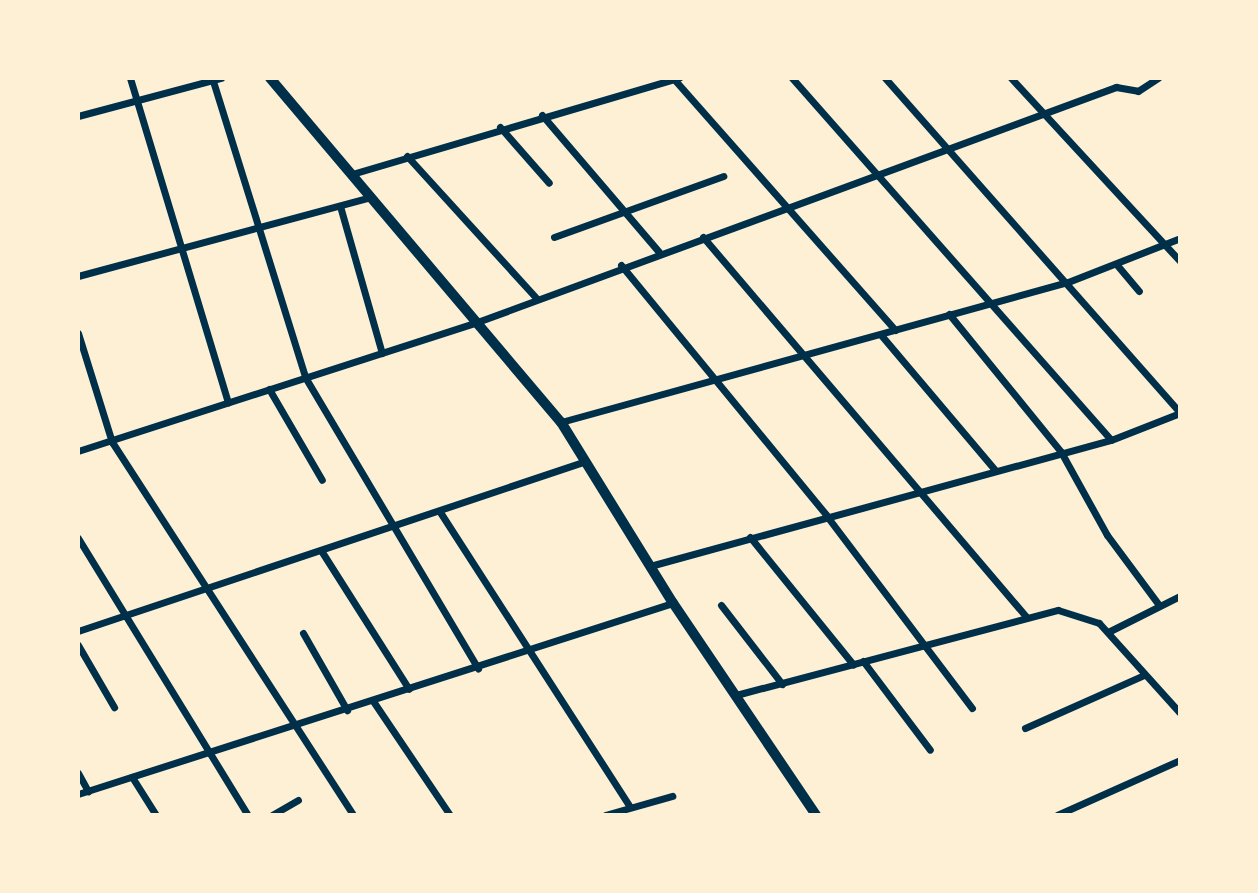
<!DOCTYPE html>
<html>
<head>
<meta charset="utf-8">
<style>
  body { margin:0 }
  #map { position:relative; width:1258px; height:893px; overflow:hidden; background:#fdf0d5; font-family:Ubuntu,sans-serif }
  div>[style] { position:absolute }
  .minor>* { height:7px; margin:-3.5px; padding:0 3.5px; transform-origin:3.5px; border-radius:3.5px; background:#003049 }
  .secondary>* { height:10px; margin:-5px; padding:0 5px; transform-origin:5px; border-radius:5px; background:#003049 }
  span { translate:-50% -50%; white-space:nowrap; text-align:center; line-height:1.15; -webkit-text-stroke:8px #fdf0d5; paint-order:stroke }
  .frame { position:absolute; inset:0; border:80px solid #fdf0d5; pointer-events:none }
</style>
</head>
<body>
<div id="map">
  <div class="minor">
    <div style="left:130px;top:78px;width:339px;rotate:73.2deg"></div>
    <div style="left:673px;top:78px;width:336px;rotate:48.6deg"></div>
    <div style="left:792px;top:78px;width:482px;rotate:48.6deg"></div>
    <div style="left:885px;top:78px;width:446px;rotate:48.6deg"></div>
    <div style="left:1011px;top:78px;width:249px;rotate:47.3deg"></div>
    <div style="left:213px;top:81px;width:310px;rotate:72.7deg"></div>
    <div style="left:305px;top:377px;width:339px;rotate:59.3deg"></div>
    <div style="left:1116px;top:87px;width:22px;rotate:10deg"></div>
    <div style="left:1138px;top:91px;width:24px;rotate:-33deg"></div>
    <div style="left:542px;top:115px;width:180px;rotate:49.5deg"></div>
    <div style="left:78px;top:116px;width:148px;rotate:-14.9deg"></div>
    <div style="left:500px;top:127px;width:74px;rotate:48.8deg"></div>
    <div style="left:407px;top:156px;width:192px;rotate:47.7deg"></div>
    <div style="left:352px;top:174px;width:341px;rotate:-16.4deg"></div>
    <div style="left:340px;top:206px;width:153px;rotate:74.1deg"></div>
    <div style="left:554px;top:237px;width:180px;rotate:-19.8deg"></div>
    <div style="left:703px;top:237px;width:499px;rotate:49.6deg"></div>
    <div style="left:621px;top:265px;width:323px;rotate:50.6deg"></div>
    <div style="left:826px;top:515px;width:242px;rotate:52.9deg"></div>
    <div style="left:1117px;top:265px;width:34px;rotate:50deg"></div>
    <div style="left:78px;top:276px;width:303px;rotate:-15.1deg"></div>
    <div style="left:949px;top:314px;width:178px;rotate:50.9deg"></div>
    <div style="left:1061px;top:452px;width:95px;rotate:61deg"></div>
    <div style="left:1107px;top:535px;width:87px;rotate:53.4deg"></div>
    <div style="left:78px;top:333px;width:114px;rotate:72.7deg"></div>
    <div style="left:112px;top:442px;width:444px;rotate:57.1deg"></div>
    <div style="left:881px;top:335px;width:177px;rotate:49.8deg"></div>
    <div style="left:269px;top:389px;width:105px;rotate:59.8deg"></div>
    <div style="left:561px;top:422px;width:526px;rotate:-15.44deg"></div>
    <div style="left:1068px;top:282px;width:120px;rotate:-21.4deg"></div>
    <div style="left:78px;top:451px;width:422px;rotate:-17.9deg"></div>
    <div style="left:480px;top:321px;width:678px;rotate:-20.2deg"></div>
    <div style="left:440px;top:512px;width:351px;rotate:57.2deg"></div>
    <div style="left:750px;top:537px;width:164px;rotate:51deg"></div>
    <div style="left:78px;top:538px;width:325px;rotate:58.5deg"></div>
    <div style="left:322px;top:552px;width:162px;rotate:57.6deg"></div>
    <div style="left:650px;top:566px;width:478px;rotate:-15.3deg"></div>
    <div style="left:1111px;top:440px;width:74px;rotate:-21.4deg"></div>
    <div style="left:721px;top:605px;width:100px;rotate:52.3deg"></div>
    <div style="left:78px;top:631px;width:533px;rotate:-18.5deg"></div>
    <div style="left:1108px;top:632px;width:80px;rotate:-26.6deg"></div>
    <div style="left:303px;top:633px;width:89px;rotate:60.3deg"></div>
    <div style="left:78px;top:645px;width:72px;rotate:59.9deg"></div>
    <div style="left:863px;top:661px;width:111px;rotate:53deg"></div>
    <div style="left:736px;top:695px;width:333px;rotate:-14.8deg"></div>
    <div style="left:1058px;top:610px;width:43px;rotate:17.6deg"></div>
    <div style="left:1099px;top:623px;width:121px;rotate:48deg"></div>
    <div style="left:373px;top:701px;width:138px;rotate:56deg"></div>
    <div style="left:1025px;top:728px;width:130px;rotate:-24deg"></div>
    <div style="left:78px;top:773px;width:21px;rotate:61deg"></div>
    <div style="left:132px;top:777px;width:45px;rotate:57.7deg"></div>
    <div style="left:78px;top:794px;width:625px;rotate:-17.8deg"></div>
    <div style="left:272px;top:815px;width:30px;rotate:-30deg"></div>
    <div style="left:605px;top:815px;width:70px;rotate:-15.8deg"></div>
    <div style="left:1057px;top:815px;width:135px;rotate:-24.1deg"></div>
  </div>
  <div class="secondary">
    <div style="left:270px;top:78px;width:451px;rotate:49.8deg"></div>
    <div style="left:561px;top:422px;width:213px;rotate:58.3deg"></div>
    <div style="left:673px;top:603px;width:256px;rotate:56deg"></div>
  </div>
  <div class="frame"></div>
</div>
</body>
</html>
